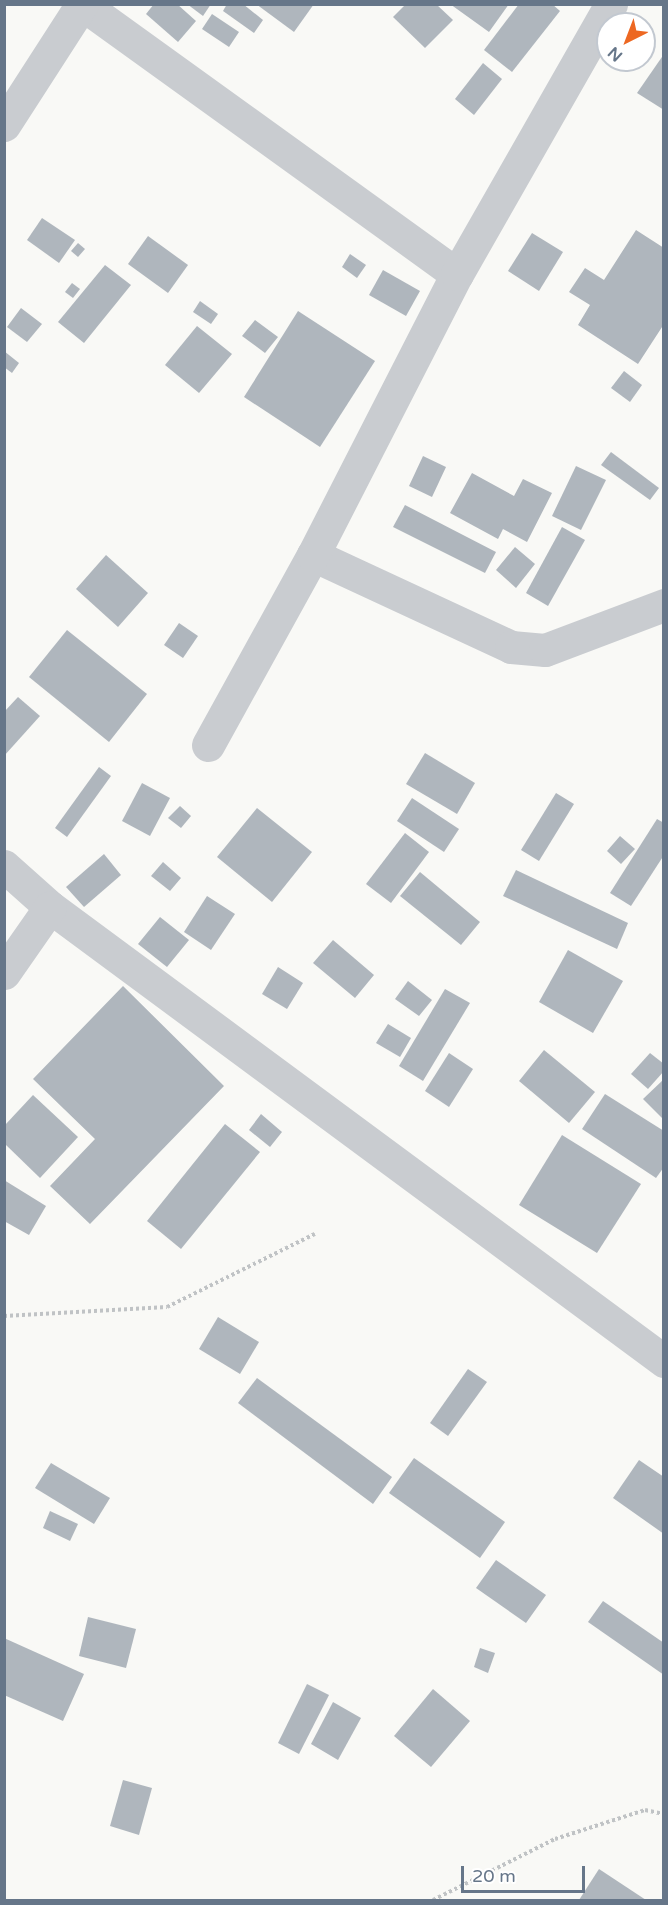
<!DOCTYPE html>
<html>
<head>
<meta charset="utf-8">
<style>
  body { margin:0 }
  #map { position:relative; width:668px; height:1905px; overflow:hidden; background:#f9f9f6; font-family:"Varela Round",sans-serif }
  div>[style] { position:absolute }
  .building>* { inset:0; background:#afb6bd }
  .path>* { height:4px; margin-top:-2px; transform-origin:0; background:repeating-linear-gradient(90deg,#c0c3c5 0 3px,transparent 0 6px) }
  .minor>* { height:33px; margin:-16.5px; padding:0 16.5px; transform-origin:16.5px; border-radius:16.5px; background:#c9ccd0 }
  span { translate:-50% -50%; white-space:nowrap; text-align:center; line-height:1.15; -webkit-text-stroke:6px #fff; paint-order:stroke }
  .frame { position:absolute; inset:0; border:6px solid #667689; pointer-events:none }
  .north { position:absolute; left:596px; top:12px; width:60px; height:60px; box-sizing:border-box; background:#fff; border:2px solid #c2c8d0; border-radius:50%; rotate:222deg; font-size:16px; font-weight:700; line-height:24px; text-align:center; color:#667689 }
  .north::after { content:''; display:block; margin:auto; width:21px; height:27px; background:#ed6822; clip-path:polygon(50% 0,100% 100%,50% 72%,0 100%) }
  .scale { position:absolute; left:461px; top:1866px; width:124px; height:27px; box-sizing:border-box; border:3px solid #667689; border-top:0; padding-left:8px; font-size:18px; line-height:21px; white-space:nowrap; color:#667689; -webkit-text-stroke:4px #fff; paint-order:stroke }
</style>
</head>
<body>
<div id="map">
  <div class="building">
    <div style="clip-path:polygon(154px 4px,177px 4px,196px 21px,178px 42px,146px 14px)"></div>
    <div style="clip-path:polygon(187px 4px,211px 4px,203px 16px)"></div>
    <div style="clip-path:polygon(227px 4px,243px 4px,263px 20px,254px 33px,223px 11px)"></div>
    <div style="clip-path:polygon(256px 4px,314px 4px,294px 32px)"></div>
    <div style="clip-path:polygon(406px 4px,436px 4px,453px 20px,425px 48px,393px 17px)"></div>
    <div style="clip-path:polygon(450px 4px,509px 4px,489px 32px)"></div>
    <div style="clip-path:polygon(519px 4px,552px 4px,560px 11px,512px 72px,484px 50px)"></div>
    <div style="clip-path:polygon(212px 14px,239px 32px,229px 47px,202px 29px)"></div>
    <div style="clip-path:polygon(664px 54px,664px 110px,637px 93px)"></div>
    <div style="clip-path:polygon(483px 63px,502px 79px,474px 115px,455px 99px)"></div>
    <div style="clip-path:polygon(42px 218px,75px 240px,59px 263px,27px 240px)"></div>
    <div style="clip-path:polygon(636px 230px,664px 248px,664px 324px,638px 364px,578px 325px,590px 305px,569px 292px,585px 268px,604px 280px)"></div>
    <div style="clip-path:polygon(532px 233px,563px 252px,539px 291px,508px 271px)"></div>
    <div style="clip-path:polygon(148px 236px,188px 265px,168px 293px,128px 264px)"></div>
    <div style="clip-path:polygon(78px 243px,85px 249px,78px 257px,71px 251px)"></div>
    <div style="clip-path:polygon(350px 254px,366px 265px,357px 278px,342px 267px)"></div>
    <div style="clip-path:polygon(105px 265px,131px 285px,84px 343px,58px 322px)"></div>
    <div style="clip-path:polygon(383px 270px,420px 291px,406px 316px,369px 295px)"></div>
    <div style="clip-path:polygon(72px 283px,80px 289px,73px 298px,65px 292px)"></div>
    <div style="clip-path:polygon(200px 301px,218px 314px,211px 324px,193px 312px)"></div>
    <div style="clip-path:polygon(21px 308px,42px 324px,27px 342px,7px 327px)"></div>
    <div style="clip-path:polygon(298px 311px,375px 361px,320px 447px,244px 397px)"></div>
    <div style="clip-path:polygon(255px 320px,278px 337px,265px 353px,242px 336px)"></div>
    <div style="clip-path:polygon(197px 326px,232px 354px,199px 393px,165px 365px)"></div>
    <div style="clip-path:polygon(4px 351px,19px 363px,12px 373px,4px 367px)"></div>
    <div style="clip-path:polygon(624px 371px,642px 385px,630px 402px,611px 388px)"></div>
    <div style="clip-path:polygon(611px 452px,659px 488px,650px 500px,601px 465px)"></div>
    <div style="clip-path:polygon(423px 456px,446px 467px,432px 497px,409px 486px)"></div>
    <div style="clip-path:polygon(576px 466px,606px 480px,581px 530px,552px 516px)"></div>
    <div style="clip-path:polygon(472px 473px,514px 496px,523px 479px,552px 493px,527px 542px,503px 529px,498px 539px,450px 513px)"></div>
    <div style="clip-path:polygon(405px 505px,496px 552px,485px 573px,393px 527px)"></div>
    <div style="clip-path:polygon(562px 527px,585px 540px,548px 606px,526px 593px)"></div>
    <div style="clip-path:polygon(515px 547px,535px 564px,516px 588px,496px 570px)"></div>
    <div style="clip-path:polygon(106px 555px,148px 593px,118px 627px,76px 589px)"></div>
    <div style="clip-path:polygon(179px 623px,198px 636px,183px 658px,164px 645px)"></div>
    <div style="clip-path:polygon(67px 630px,147px 694px,109px 742px,29px 677px)"></div>
    <div style="clip-path:polygon(18px 697px,40px 716px,4px 756px,4px 712px)"></div>
    <div style="clip-path:polygon(425px 753px,475px 783px,457px 814px,406px 784px)"></div>
    <div style="clip-path:polygon(99px 767px,111px 776px,67px 837px,55px 828px)"></div>
    <div style="clip-path:polygon(142px 783px,170px 798px,150px 836px,122px 821px)"></div>
    <div style="clip-path:polygon(556px 793px,574px 804px,539px 861px,521px 850px)"></div>
    <div style="clip-path:polygon(412px 798px,459px 829px,444px 852px,397px 821px)"></div>
    <div style="clip-path:polygon(180px 806px,191px 816px,181px 828px,168px 818px)"></div>
    <div style="clip-path:polygon(257px 808px,312px 852px,272px 902px,217px 857px)"></div>
    <div style="clip-path:polygon(657px 819px,664px 823px,664px 855px,631px 906px,610px 893px)"></div>
    <div style="clip-path:polygon(405px 833px,429px 852px,391px 903px,366px 884px)"></div>
    <div style="clip-path:polygon(620px 836px,635px 849px,621px 864px,607px 851px)"></div>
    <div style="clip-path:polygon(104px 854px,121px 875px,84px 907px,66px 887px)"></div>
    <div style="clip-path:polygon(163px 862px,181px 878px,170px 891px,151px 876px)"></div>
    <div style="clip-path:polygon(516px 870px,628px 923px,617px 949px,503px 896px)"></div>
    <div style="clip-path:polygon(420px 872px,480px 922px,461px 945px,400px 896px)"></div>
    <div style="clip-path:polygon(207px 896px,235px 914px,211px 950px,184px 932px)"></div>
    <div style="clip-path:polygon(160px 917px,189px 940px,167px 967px,138px 944px)"></div>
    <div style="clip-path:polygon(333px 940px,374px 975px,355px 998px,313px 963px)"></div>
    <div style="clip-path:polygon(568px 950px,623px 981px,593px 1033px,539px 1002px)"></div>
    <div style="clip-path:polygon(278px 967px,303px 983px,287px 1009px,262px 994px)"></div>
    <div style="clip-path:polygon(408px 981px,432px 1000px,419px 1016px,395px 999px)"></div>
    <div style="clip-path:polygon(123px 986px,224px 1086px,90px 1224px,50px 1186px,95px 1139px,33px 1079px)"></div>
    <div style="clip-path:polygon(445px 989px,470px 1003px,423px 1081px,399px 1066px)"></div>
    <div style="clip-path:polygon(388px 1024px,411px 1038px,400px 1057px,376px 1043px)"></div>
    <div style="clip-path:polygon(544px 1050px,595px 1092px,569px 1123px,519px 1081px)"></div>
    <div style="clip-path:polygon(449px 1053px,473px 1069px,449px 1107px,425px 1091px)"></div>
    <div style="clip-path:polygon(650px 1053px,664px 1064px,664px 1071px,648px 1089px,631px 1074px)"></div>
    <div style="clip-path:polygon(664px 1079px,664px 1120px,643px 1099px)"></div>
    <div style="clip-path:polygon(605px 1094px,664px 1131px,664px 1167px,656px 1178px,582px 1129px)"></div>
    <div style="clip-path:polygon(33px 1095px,78px 1137px,40px 1178px,5px 1144px,5px 1125px)"></div>
    <div style="clip-path:polygon(261px 1114px,282px 1132px,270px 1147px,249px 1130px)"></div>
    <div style="clip-path:polygon(225px 1124px,260px 1152px,181px 1249px,147px 1221px)"></div>
    <div style="clip-path:polygon(562px 1135px,641px 1184px,597px 1253px,519px 1205px)"></div>
    <div style="clip-path:polygon(4px 1180px,46px 1206px,29px 1235px,4px 1221px)"></div>
    <div style="clip-path:polygon(218px 1317px,259px 1342px,240px 1374px,199px 1349px)"></div>
    <div style="clip-path:polygon(468px 1369px,487px 1382px,448px 1436px,430px 1423px)"></div>
    <div style="clip-path:polygon(257px 1378px,392px 1477px,373px 1504px,238px 1403px)"></div>
    <div style="clip-path:polygon(414px 1458px,505px 1522px,480px 1558px,389px 1493px)"></div>
    <div style="clip-path:polygon(639px 1460px,664px 1477px,664px 1534px,613px 1498px)"></div>
    <div style="clip-path:polygon(51px 1463px,110px 1498px,94px 1524px,35px 1488px)"></div>
    <div style="clip-path:polygon(50px 1511px,78px 1524px,70px 1541px,43px 1528px)"></div>
    <div style="clip-path:polygon(496px 1560px,546px 1595px,526px 1623px,476px 1588px)"></div>
    <div style="clip-path:polygon(603px 1601px,664px 1643px,664px 1675px,588px 1622px)"></div>
    <div style="clip-path:polygon(88px 1617px,136px 1629px,126px 1668px,79px 1656px)"></div>
    <div style="clip-path:polygon(4px 1638px,84px 1674px,63px 1721px,4px 1695px)"></div>
    <div style="clip-path:polygon(480px 1648px,495px 1653px,488px 1673px,474px 1667px)"></div>
    <div style="clip-path:polygon(307px 1684px,329px 1695px,299px 1754px,278px 1743px)"></div>
    <div style="clip-path:polygon(433px 1689px,470px 1721px,431px 1767px,394px 1736px)"></div>
    <div style="clip-path:polygon(333px 1702px,361px 1718px,338px 1760px,311px 1744px)"></div>
    <div style="clip-path:polygon(123px 1780px,152px 1788px,139px 1835px,110px 1826px)"></div>
    <div style="clip-path:polygon(599px 1869px,646px 1900px,579px 1900px)"></div>
  </div>
  <div class="path">
    <div style="left:4px;top:1316px;width:163px;rotate:-3.2deg"></div>
    <div style="left:167px;top:1307px;width:165px;rotate:-26.3deg"></div>
    <div style="left:433px;top:1900px;width:136px;rotate:-26.6deg"></div>
    <div style="left:555px;top:1839px;width:95px;rotate:-17.9deg"></div>
    <div style="left:645px;top:1810px;width:19px;rotate:12deg"></div>
  </div>
  <div class="minor">
    <div style="left:82px;top:4px;width:462px;rotate:35.8deg"></div>
    <div style="left:4px;top:125px;width:144px;rotate:-57.2deg"></div>
    <div style="left:313px;top:555px;width:218px;rotate:24.9deg"></div>
    <div style="left:511px;top:647px;width:34px;rotate:5deg"></div>
    <div style="left:545px;top:650px;width:127px;rotate:-20.7deg"></div>
    <div style="left:208px;top:745px;width:217px;rotate:-61.1deg"></div>
    <div style="left:313px;top:555px;width:316px;rotate:-62.9deg"></div>
    <div style="left:457px;top:274px;width:311px;rotate:-60.3deg"></div>
    <div style="left:4px;top:866px;width:62px;rotate:41.7deg"></div>
    <div style="left:50px;top:907px;width:764px;rotate:36.48deg"></div>
    <div style="left:4px;top:973px;width:80px;rotate:-55.1deg"></div>
  </div>
  <div class="frame"></div>
  <div class="north">N</div>
  <div class="scale">20 m</div>
</div>
</body>
</html>
